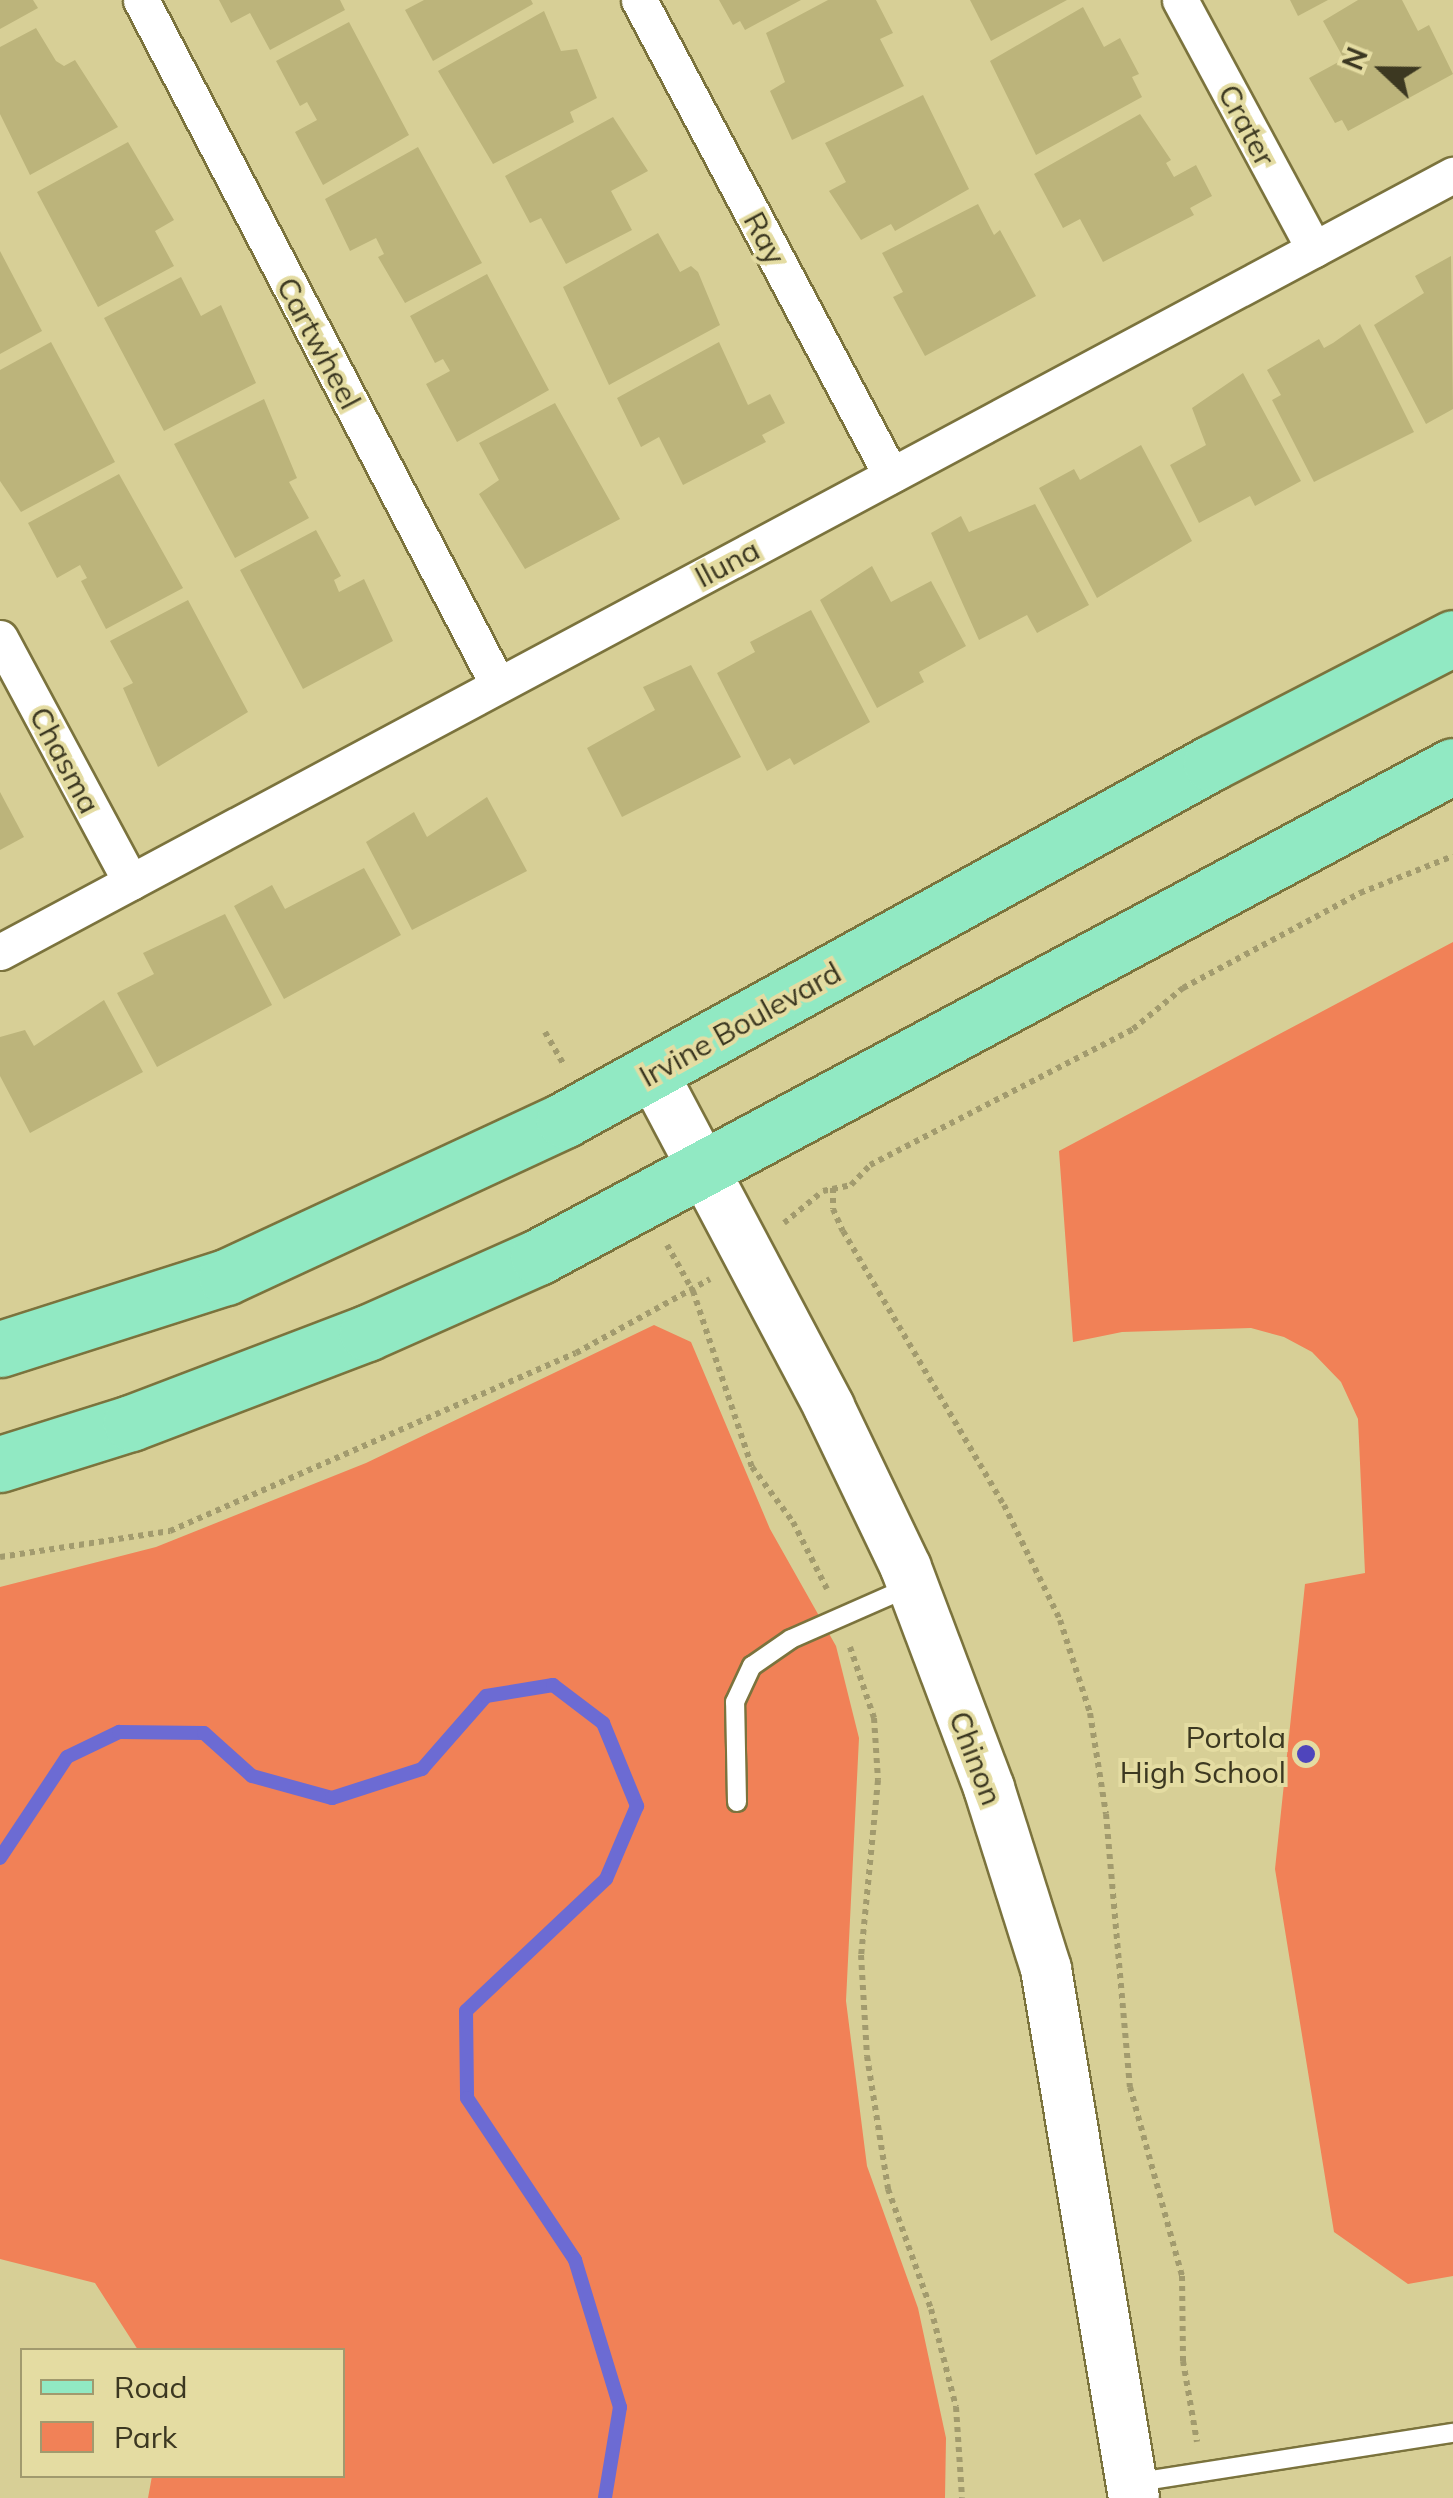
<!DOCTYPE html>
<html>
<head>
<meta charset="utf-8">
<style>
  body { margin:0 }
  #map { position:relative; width:1453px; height:2498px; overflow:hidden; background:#d7cf96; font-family:Mulish,sans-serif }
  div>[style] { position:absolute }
  .green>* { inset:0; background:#f18157 }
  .stream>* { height:14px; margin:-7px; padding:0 7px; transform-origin:7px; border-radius:7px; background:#6c6bd3 }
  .building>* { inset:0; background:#bcb47b }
  .path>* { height:6px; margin-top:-3px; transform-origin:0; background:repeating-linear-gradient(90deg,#a29b6e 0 5px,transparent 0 10px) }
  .roads { filter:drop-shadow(2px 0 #7b733d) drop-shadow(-2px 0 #7b733d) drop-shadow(0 2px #7b733d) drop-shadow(0 -2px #7b733d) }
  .lane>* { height:18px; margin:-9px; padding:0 9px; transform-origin:9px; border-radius:9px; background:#fff }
  .street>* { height:35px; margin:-17.5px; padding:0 17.5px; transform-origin:17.5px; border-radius:17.5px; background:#fff }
  .secondary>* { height:50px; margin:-25px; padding:0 25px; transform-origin:25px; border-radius:25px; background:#fff }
  .primary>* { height:55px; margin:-27.5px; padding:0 27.5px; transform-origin:27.5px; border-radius:27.5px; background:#91e9c3 }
  .dots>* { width:28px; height:28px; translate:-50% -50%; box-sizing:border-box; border:5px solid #e4dca2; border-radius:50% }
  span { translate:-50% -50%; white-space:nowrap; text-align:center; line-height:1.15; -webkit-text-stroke:8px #e4dca2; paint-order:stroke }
  .street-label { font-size:30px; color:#3c3821 }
  .poi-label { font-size:30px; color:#3c3821 }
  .right { translate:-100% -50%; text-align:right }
  .legend { position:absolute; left:20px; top:2348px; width:325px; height:130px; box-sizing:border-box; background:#e4dca2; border:2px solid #a19a6e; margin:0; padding:12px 18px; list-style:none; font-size:30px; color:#3c3821 }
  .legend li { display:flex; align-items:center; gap:20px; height:50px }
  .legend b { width:50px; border:2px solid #a19a6e }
  .north { position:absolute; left:1333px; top:20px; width:100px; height:100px; -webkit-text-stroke:8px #e4dca2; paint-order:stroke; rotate:292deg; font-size:28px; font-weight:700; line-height:40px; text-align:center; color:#3c3821 }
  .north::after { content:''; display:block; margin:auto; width:35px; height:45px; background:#3c3821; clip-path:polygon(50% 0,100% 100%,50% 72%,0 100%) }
</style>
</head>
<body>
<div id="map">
  <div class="green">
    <div style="clip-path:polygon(1453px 942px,1453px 2276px,1408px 2284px,1334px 2232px,1275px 1869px,1305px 1584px,1365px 1573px,1358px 1419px,1341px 1382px,1312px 1352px,1284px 1337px,1251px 1328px,1122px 1332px,1073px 1342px,1059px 1151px)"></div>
    <div style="clip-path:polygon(654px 1325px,691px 1342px,770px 1529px,836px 1646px,859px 1738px,846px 2001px,867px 2166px,918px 2308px,946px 2438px,945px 2498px,148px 2498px,152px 2476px,342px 2476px,342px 2350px,138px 2350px,95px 2283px,0 2259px,0 1587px,156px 1547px,366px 1463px)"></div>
  </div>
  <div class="stream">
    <div style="left:0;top:1858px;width:121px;rotate:-56.4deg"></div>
    <div style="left:67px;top:1757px;width:58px;rotate:-25.7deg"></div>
    <div style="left:119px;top:1732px;width:85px;rotate:0.7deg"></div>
    <div style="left:204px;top:1733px;width:64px;rotate:41.9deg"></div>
    <div style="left:252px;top:1776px;width:83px;rotate:15.4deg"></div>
    <div style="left:332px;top:1798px;width:95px;rotate:-17.9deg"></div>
    <div style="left:422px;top:1769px;width:97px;rotate:-48.8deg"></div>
    <div style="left:486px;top:1696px;width:68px;rotate:-9.3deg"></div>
    <div style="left:553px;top:1685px;width:63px;rotate:37.2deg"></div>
    <div style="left:603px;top:1723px;width:90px;rotate:67.7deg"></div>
    <div style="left:637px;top:1806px;width:79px;rotate:113deg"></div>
    <div style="left:606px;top:1879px;width:192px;rotate:136.7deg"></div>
    <div style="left:466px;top:2011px;width:87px;rotate:89.3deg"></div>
    <div style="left:467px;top:2098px;width:195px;rotate:56.3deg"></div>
    <div style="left:575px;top:2260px;width:154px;rotate:73deg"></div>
    <div style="left:620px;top:2407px;width:92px;rotate:99.4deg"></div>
  </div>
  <div class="building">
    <div style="clip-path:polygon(0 0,33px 0,38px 8px,0 29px)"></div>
    <div style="clip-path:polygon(219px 0,340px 0,345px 10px,270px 50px,250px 13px,231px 23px)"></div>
    <div style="clip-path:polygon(424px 0,531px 0,533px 4px,433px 61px,405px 10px)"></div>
    <div style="clip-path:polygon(719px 0,801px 0,745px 30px,740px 21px,733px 25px)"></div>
    <div style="clip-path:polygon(828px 0,876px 0,893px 33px,880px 39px,904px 86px,792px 140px,770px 91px,785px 82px,766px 33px)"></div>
    <div style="clip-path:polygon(970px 0,1067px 0,991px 41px)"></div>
    <div style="clip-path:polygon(1290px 0,1328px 0,1298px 16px)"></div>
    <div style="clip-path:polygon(1358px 0,1402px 0,1418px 31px,1429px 25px,1453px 74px,1348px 131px,1342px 120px,1335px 123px,1309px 78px,1344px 59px,1323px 21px)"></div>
    <div style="clip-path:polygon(1083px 7px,1104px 47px,1120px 38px,1139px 74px,1132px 77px,1142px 97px,1036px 155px,990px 61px)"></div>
    <div style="clip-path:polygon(544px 11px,561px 51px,577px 49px,597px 98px,570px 112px,574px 122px,493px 164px,438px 71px)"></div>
    <div style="clip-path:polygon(349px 22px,409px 135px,323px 185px,295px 132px,317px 120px,307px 102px,300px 106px,276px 61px)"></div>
    <div style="clip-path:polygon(36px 28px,56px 61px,64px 66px,75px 60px,118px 127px,30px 175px,0 114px,0 47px)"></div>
    <div style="clip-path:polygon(923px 95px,969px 189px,895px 231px,891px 224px,861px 240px,829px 191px,846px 182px,825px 143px)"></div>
    <div style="clip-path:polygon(1140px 114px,1171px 160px,1166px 163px,1174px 177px,1196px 165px,1212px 196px,1190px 208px,1194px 215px,1103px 262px,1080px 219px,1063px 228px,1034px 174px)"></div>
    <div style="clip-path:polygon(613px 117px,648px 171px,611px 191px,632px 230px,566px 264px,541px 218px,530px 223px,505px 176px)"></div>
    <div style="clip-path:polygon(128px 142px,174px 220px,155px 231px,174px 266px,98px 307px,37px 192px)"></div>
    <div style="clip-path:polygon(418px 147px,482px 263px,405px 303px,378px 257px,384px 254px,376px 238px,350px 251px,325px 199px)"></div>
    <div style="clip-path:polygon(978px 204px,994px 235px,1000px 230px,1036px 296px,925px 356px,893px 297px,903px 292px,882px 253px)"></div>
    <div style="clip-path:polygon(658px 233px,680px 272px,691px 266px,698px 272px,720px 325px,609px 385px,563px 287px)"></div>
    <div style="clip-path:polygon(0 251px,42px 331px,0 354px)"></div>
    <div style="clip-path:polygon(1451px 256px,1453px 409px,1426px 424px,1374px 325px,1424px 293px,1415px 276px)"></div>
    <div style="clip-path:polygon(487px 274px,549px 390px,457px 442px,426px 384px,450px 371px,443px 359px,435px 363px,410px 316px)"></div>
    <div style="clip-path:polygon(181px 277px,201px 316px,221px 305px,256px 383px,164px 431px,104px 318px)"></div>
    <div style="clip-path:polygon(1360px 324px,1414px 432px,1314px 482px,1272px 400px,1281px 395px,1267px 370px,1319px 339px,1324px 348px,1333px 343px)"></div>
    <div style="clip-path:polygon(51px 342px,115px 462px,21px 512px,0 481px,0 370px)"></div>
    <div style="clip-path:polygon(719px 342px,748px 405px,770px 394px,785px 423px,762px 435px,766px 442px,683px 485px,659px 437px,641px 447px,617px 398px)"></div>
    <div style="clip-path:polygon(1243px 373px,1301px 481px,1255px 506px,1250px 496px,1199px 523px,1170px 465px,1206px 445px,1192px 408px)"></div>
    <div style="clip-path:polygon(264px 399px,297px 478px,289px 482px,309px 518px,235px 558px,174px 444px)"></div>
    <div style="clip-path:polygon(555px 403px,620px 519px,525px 569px,479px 494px,499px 480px,479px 443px)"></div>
    <div style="clip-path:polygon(1141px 445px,1192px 541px,1097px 598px,1039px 488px,1074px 469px,1080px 480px)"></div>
    <div style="clip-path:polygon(119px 474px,183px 588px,106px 629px,81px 581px,87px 578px,80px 565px,57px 578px,28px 523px)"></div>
    <div style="clip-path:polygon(1035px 504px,1089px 605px,1037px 633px,1027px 615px,979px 640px,931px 533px,961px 516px,969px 532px)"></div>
    <div style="clip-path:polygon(316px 530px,341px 576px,334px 580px,339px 592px,364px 579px,393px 641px,303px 689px,240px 570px)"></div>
    <div style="clip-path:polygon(872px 566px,891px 602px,931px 581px,966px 646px,919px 672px,924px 682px,877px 708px,820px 600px)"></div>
    <div style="clip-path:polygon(188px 600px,248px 712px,158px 767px,123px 688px,133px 683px,110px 641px)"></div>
    <div style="clip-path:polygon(811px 610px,870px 722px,794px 765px,790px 758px,767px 771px,717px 673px,755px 652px,750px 642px)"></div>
    <div style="clip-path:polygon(691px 665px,741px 757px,622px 817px,587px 748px,655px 710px,643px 687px)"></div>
    <div style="clip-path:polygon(0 792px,24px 837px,0 850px)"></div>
    <div style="clip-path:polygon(487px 797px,527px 871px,412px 930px,366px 842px,414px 812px,427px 837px)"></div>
    <div style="clip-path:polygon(364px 868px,401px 935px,284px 999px,234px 906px,272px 885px,285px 909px)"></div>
    <div style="clip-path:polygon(225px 914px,272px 1005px,157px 1067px,117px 993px,154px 974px,143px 953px)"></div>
    <div style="clip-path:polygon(104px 1000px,143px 1072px,30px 1133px,0 1076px,0 1037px,25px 1030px,34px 1046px)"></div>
  </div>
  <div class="path">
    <div style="left:545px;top:1032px;width:38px;rotate:60deg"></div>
    <div style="left:833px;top:1188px;width:21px;rotate:90deg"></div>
    <div style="left:833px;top:1209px;width:24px;rotate:66deg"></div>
    <div style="left:843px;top:1231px;width:318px;rotate:59.6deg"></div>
    <div style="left:1004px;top:1505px;width:128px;rotate:64deg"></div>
    <div style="left:1060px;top:1620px;width:98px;rotate:72.1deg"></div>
    <div style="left:1090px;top:1713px;width:102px;rotate:81deg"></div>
    <div style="left:1106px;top:1814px;width:274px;rotate:85deg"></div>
    <div style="left:1130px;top:2087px;width:196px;rotate:74.6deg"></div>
    <div style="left:1182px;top:2276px;width:85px;rotate:89.3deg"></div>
    <div style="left:1183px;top:2361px;width:82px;rotate:80.2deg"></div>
    <div style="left:784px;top:1223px;width:50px;rotate:-39.4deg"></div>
    <div style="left:823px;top:1191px;width:29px;rotate:-12deg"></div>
    <div style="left:851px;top:1185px;width:28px;rotate:-46deg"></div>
    <div style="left:870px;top:1165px;width:296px;rotate:-27.3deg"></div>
    <div style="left:1133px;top:1029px;width:65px;rotate:-39.4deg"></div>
    <div style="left:1183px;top:988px;width:201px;rotate:-28.2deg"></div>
    <div style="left:1360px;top:893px;width:100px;rotate:-21.7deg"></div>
    <div style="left:667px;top:1245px;width:53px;rotate:60.5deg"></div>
    <div style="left:693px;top:1291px;width:186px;rotate:71.5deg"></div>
    <div style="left:752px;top:1467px;width:69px;rotate:53.3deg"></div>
    <div style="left:793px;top:1522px;width:75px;rotate:63.1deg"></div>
    <div style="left:0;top:1557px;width:172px;rotate:-8.7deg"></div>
    <div style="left:170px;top:1531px;width:443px;rotate:-23.7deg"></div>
    <div style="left:576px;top:1353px;width:153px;rotate:-28.9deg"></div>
    <div style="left:850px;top:1647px;width:75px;rotate:71.3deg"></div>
    <div style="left:874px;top:1718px;width:62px;rotate:86.3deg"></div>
    <div style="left:878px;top:1780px;width:176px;rotate:95.5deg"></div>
    <div style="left:861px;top:1955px;width:101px;rotate:86.6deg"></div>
    <div style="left:867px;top:2056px;width:135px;rotate:81deg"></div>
    <div style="left:888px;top:2189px;width:127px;rotate:70.3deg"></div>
    <div style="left:931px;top:2309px;width:101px;rotate:75.7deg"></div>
    <div style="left:956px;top:2407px;width:91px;rotate:86.2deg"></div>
  </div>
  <div class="roads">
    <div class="lane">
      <div style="left:737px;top:1802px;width:100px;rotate:-91.1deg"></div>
      <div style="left:735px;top:1702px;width:40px;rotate:-65deg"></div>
      <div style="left:752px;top:1666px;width:47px;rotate:-34.7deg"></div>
      <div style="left:791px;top:1639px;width:132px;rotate:-23.7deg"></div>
      <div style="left:1132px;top:2483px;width:325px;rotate:-8.9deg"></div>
    </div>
    <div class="street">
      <div style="left:141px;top:0;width:772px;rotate:62.47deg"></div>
      <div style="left:639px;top:0;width:538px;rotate:62.05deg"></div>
      <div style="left:1180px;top:0;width:283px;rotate:61.7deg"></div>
      <div style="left:0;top:638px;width:277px;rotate:61.8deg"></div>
      <div style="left:0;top:952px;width:1648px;rotate:-28.14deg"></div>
    </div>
    <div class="secondary">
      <div style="left:653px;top:1074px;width:377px;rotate:62.1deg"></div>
      <div style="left:829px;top:1407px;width:178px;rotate:64.4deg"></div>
      <div style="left:906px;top:1568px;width:235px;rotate:69.3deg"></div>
      <div style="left:989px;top:1788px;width:190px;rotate:72.5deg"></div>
      <div style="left:1046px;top:1969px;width:536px;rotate:80.56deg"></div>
    </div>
    <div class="primary">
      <div style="left:0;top:1349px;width:237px;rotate:-17.7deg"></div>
      <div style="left:226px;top:1277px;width:373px;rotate:-24.9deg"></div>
      <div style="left:564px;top:1120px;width:739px;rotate:-28.89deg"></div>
      <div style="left:1211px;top:763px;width:272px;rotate:-27.3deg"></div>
      <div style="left:0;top:1464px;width:137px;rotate:-17.4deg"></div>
      <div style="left:131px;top:1423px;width:253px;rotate:-20.9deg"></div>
      <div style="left:367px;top:1333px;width:187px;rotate:-24deg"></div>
      <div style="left:538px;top:1257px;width:1038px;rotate:-28.22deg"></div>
    </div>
  </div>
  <div class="dots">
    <div style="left:1306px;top:1754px;background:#4f45bc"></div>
  </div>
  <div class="street-label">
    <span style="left:1247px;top:125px;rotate:62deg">Crater</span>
    <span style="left:765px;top:238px;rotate:62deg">Ray</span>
    <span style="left:319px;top:343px;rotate:62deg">Cartwheel</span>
    <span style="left:727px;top:563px;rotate:-28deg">Iluna</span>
    <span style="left:65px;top:760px;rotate:62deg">Chasma</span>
    <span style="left:740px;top:1024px;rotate:-29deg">Irvine Boulevard</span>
    <span style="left:976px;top:1758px;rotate:69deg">Chinon</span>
  </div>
  <div class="poi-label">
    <span class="right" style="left:1286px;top:1754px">Portola<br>High School</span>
  </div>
  <ul class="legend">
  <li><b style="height:12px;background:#91e9c3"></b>Road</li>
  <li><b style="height:28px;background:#f18157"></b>Park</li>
  </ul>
  <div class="north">N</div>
</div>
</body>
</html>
